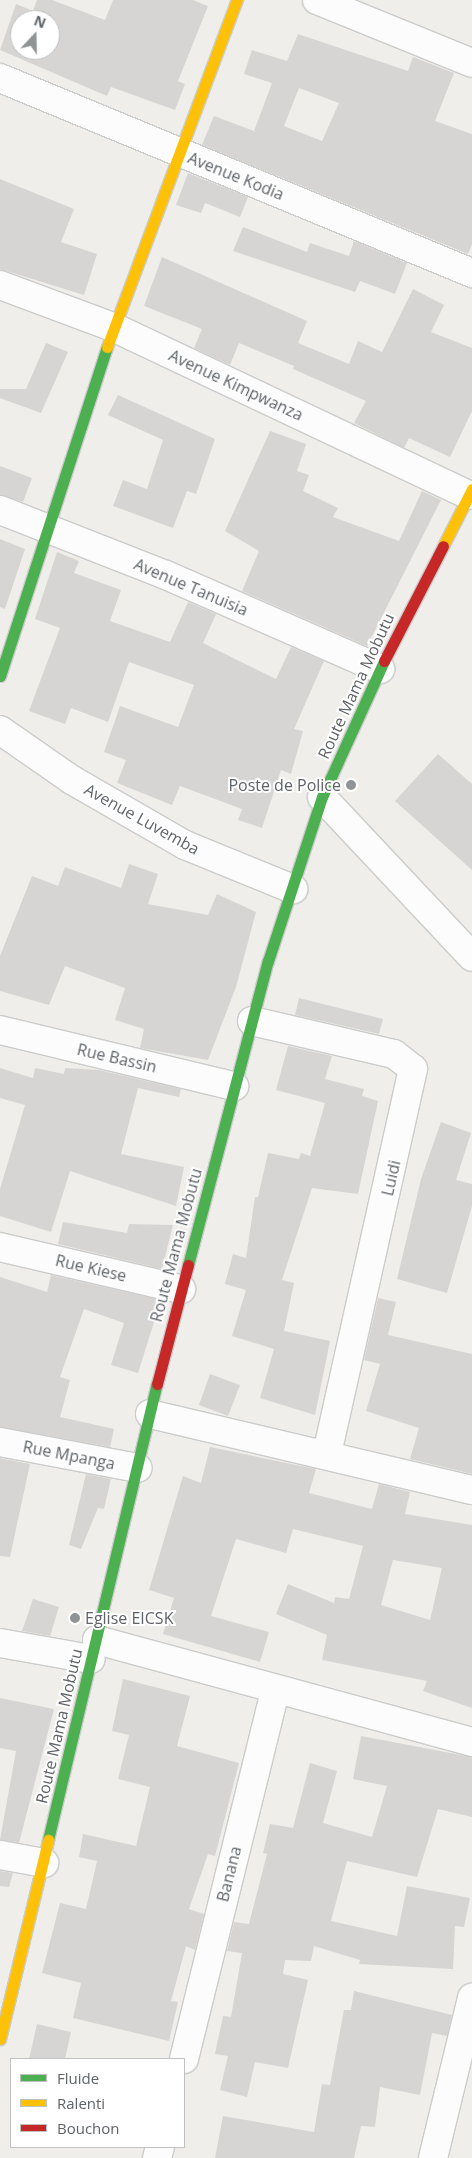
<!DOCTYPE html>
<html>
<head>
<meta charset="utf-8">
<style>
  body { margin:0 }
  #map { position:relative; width:472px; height:2158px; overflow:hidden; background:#efeeea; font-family:"Open Sans",sans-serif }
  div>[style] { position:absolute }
  .building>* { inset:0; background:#d6d5d3 }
  .roads { filter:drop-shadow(1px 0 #cbcccc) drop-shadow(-1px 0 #cbcccc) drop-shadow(0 1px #cbcccc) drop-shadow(0 -1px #cbcccc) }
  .street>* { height:28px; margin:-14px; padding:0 14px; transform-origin:14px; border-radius:14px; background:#fdfcfc }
  .fast>* { height:11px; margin:-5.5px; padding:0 5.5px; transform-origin:5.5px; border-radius:5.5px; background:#4caf50 }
  .slow>* { height:11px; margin:-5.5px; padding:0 5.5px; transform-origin:5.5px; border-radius:5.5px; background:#ffc107 }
  .jam>* { height:11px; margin:-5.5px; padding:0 5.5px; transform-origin:5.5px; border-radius:5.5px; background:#c62828 }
  .dots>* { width:14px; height:14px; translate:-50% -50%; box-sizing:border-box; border:2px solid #fff; border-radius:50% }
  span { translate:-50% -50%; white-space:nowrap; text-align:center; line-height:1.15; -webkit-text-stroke:4px #fff; paint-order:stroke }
  .street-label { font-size:16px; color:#5f6368 }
  .poi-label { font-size:16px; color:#5f6368 }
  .right { translate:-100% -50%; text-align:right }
  .left { translate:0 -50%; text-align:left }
  .legend { position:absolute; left:10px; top:2058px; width:175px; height:90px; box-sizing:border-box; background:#fff; border:1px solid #bfc1c3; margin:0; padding:6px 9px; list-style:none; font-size:15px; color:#5f6368 }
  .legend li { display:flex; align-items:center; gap:10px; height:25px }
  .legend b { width:25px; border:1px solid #bfc1c3 }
  .north { position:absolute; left:10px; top:10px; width:50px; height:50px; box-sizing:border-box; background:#fff; border:1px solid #bfc1c3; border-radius:50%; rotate:21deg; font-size:14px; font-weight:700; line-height:20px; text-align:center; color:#5f6368 }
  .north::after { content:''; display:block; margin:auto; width:18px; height:22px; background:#919496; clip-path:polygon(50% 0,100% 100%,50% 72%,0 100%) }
</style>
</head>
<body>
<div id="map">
  <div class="building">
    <div style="clip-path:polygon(evenodd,37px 0,52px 0,105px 20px,113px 0,193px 0,208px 6px,178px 81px,185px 84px,175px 110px,111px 87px,107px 96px,0 50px,16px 4px,33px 11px,37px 0,20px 20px,50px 20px,50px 50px,20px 50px,20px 20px)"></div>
    <div style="clip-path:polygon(evenodd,298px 34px,408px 71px,413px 57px,454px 73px,435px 121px,472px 134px,472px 244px,468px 254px,202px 145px,214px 116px,254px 131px,272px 83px,244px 74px,252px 50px,287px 61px,298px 34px,299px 88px,339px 103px,322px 141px,284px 126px,299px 88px)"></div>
    <div style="clip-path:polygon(188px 173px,248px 197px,240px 217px,205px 203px,201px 213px,176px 205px)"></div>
    <div style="clip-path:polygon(0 179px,74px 209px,61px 242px,97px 254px,84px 295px,0 269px)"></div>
    <div style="clip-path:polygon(243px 227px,307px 252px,310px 243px,349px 256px,354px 241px,407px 263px,395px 294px,360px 281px,355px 292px,233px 251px)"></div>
    <div style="clip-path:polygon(162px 257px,307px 321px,298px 343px,349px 364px,358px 341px,382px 352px,413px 289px,444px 305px,431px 332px,472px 348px,472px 411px,450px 457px,409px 438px,404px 448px,354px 423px,366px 401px,293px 369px,294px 366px,239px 343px,230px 365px,194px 348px,202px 329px,144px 306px)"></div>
    <div style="clip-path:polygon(46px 343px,68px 352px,41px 413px,0 398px,0 389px,26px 389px)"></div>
    <div style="clip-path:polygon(118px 395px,215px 439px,196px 494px,187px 491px,173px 528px,113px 506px,123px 480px,147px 489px,163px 440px,108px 415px)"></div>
    <div style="clip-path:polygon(270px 431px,306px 444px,297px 471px,309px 475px,303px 491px,338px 508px,333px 517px,399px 541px,422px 491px,441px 500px,367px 646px,242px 591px,259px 551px,225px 531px)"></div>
    <div style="clip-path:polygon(0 466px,32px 478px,23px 502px,0 495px)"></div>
    <div style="clip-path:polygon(0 539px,25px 549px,5px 609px,0 607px)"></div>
    <div style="clip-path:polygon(57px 552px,79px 561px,74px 573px,121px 590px,110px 621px,170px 642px,188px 602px,216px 614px,203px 643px,276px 679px,291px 647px,324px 661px,294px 729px,303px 731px,291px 774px,281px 770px,262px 828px,238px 820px,242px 809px,180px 786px,172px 805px,117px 783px,126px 760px,104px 752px,120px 706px,178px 727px,194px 685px,129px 662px,108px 722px,71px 708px,65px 724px,29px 711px,60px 628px,35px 619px)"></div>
    <div style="clip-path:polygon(438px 754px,472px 784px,472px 870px,395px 801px)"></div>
    <div style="clip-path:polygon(129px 864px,158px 874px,148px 904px,208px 915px,217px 894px,256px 912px,236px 987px,208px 1060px,140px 1048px,144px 1029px,115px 1020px,125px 988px,65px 966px,49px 1005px,0 991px,0 956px,32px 876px,58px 886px,65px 867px,121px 888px)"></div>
    <div style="clip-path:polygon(299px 998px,383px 1019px,379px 1034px,295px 1015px)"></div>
    <div style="clip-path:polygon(288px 1046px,332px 1056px,325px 1079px,364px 1089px,362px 1096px,378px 1101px,358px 1194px,312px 1188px,282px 1280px,294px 1283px,284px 1331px,330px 1341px,315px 1415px,260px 1398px,274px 1349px,232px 1336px,246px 1290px,225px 1284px,233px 1254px,246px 1258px,255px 1197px,258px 1197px,268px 1153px,299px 1159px,301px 1153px,310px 1156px,325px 1103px,276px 1090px)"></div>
    <div style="clip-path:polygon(0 1068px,33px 1078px,35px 1068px,64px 1074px,65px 1068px,99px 1070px,181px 1089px,179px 1097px,138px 1088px,121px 1154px,184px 1167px,176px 1206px,70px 1171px,51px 1232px,0 1216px,0 1189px,25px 1105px,0 1098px)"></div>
    <div style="clip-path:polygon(441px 1122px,471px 1133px,456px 1180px,472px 1184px,472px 1206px,447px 1293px,397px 1279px,421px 1179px)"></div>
    <div style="clip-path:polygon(63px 1222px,127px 1233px,129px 1224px,173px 1225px,162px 1269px,58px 1244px)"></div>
    <div style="clip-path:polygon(51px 1275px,161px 1300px,138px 1373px,111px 1365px,124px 1323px,84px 1309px,60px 1377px,70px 1380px,60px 1417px,114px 1429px,110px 1447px,0 1427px,0 1277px,47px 1292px)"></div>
    <div style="clip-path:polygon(378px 1298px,396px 1302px,388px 1335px,472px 1354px,472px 1474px,410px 1459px,419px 1428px,366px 1411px,380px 1364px,364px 1360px)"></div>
    <div style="clip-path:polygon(210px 1374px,240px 1385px,228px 1416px,199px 1405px)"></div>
    <div style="clip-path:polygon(evenodd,210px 1447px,316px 1469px,309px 1493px,372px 1509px,379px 1484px,410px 1492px,405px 1514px,472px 1525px,472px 1708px,423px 1691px,427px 1681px,322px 1660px,327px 1635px,276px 1614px,288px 1584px,334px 1603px,335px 1597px,349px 1599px,363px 1546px,293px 1529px,286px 1553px,236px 1539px,211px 1616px,269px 1632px,260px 1662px,163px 1634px,174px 1598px,149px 1590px,183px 1476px,201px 1483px,210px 1447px,393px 1560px,442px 1568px,430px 1620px,381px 1605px,393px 1560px)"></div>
    <div style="clip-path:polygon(0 1458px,30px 1464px,10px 1557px,0 1556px)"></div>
    <div style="clip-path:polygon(86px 1474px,111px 1479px,104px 1509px,98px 1508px,81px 1549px,69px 1545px)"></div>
    <div style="clip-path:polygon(33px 1599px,59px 1607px,50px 1636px,22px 1631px)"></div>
    <div style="clip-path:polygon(123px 1679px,190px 1696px,177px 1746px,239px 1763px,215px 1856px,208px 1854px,189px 1909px,204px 1914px,195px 1950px,186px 1946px,171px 2001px,178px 2002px,169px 2041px,73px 2018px,81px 1983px,42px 1973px,60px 1903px,86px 1909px,97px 1861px,79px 1857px,83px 1834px,136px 1846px,150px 1787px,118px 1779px,129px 1735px,112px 1731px)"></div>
    <div style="clip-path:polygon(0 1698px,54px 1709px,19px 1843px,0 1840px,16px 1751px,0 1748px)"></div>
    <div style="clip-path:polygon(361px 1736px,472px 1757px,472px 1817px,438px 1809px,417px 1877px,347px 1861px,331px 1921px,397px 1936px,407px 1886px,470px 1898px,464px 1927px,455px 1926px,453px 1969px,359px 1964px,360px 1960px,314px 1946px,311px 1961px,285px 1960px,283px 1974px,308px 1980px,288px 2068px,255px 2062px,247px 2097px,220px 2090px,228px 2056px,215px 2054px,223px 2016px,231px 2017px,242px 1953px,227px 1951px,234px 1922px,249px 1924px,267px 1854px,263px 1853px,270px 1824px,293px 1828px,310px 1763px,337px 1771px,323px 1823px,372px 1837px,387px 1786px,353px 1779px)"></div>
    <div style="clip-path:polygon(0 1871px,13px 1873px,9px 1887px,0 1886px)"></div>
    <div style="clip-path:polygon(354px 1991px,452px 2015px,447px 2036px,432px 2033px,420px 2095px,380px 2087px,375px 2127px,361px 2126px,354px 2158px,215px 2158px,223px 2116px,314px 2132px,322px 2084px,330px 2085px,344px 2010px,351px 2010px)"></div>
    <div style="clip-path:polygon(37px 2024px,71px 2032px,65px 2059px,29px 2059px)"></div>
  </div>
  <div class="roads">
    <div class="street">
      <div style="left:317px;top:0;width:167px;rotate:22.1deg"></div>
      <div style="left:0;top:78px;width:511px;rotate:22.45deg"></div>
      <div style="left:0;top:285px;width:121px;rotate:20.4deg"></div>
      <div style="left:113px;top:327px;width:393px;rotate:25.3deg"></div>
      <div style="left:0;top:510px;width:178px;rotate:21.4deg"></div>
      <div style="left:166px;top:575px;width:234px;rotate:23.7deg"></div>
      <div style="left:0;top:730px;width:88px;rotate:34.8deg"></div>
      <div style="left:72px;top:780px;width:130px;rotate:29.9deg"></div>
      <div style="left:185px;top:845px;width:117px;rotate:22.2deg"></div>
      <div style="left:322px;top:797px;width:219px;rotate:46.8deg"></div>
      <div style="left:252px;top:1021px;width:146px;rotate:13.1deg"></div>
      <div style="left:394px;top:1054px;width:24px;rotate:38deg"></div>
      <div style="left:413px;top:1069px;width:395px;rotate:102.6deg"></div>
      <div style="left:0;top:1030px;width:241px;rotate:13.5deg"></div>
      <div style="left:0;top:1247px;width:186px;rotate:13.1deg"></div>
      <div style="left:150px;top:1414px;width:331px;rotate:13.3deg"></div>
      <div style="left:0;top:1442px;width:140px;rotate:10.7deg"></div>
      <div style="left:97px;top:1640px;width:389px;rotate:15.2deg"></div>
      <div style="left:0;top:1643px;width:92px;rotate:10deg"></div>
      <div style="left:0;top:1855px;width:45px;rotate:10.3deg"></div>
      <div style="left:184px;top:2059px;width:380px;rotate:-76.1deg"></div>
      <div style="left:157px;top:2158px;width:11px;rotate:-75deg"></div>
      <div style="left:433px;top:2158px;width:165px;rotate:-76.3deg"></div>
    </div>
    <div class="fast">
      <div style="left:0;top:676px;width:346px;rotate:-72deg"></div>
      <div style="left:188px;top:1265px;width:314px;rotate:-75.3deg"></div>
      <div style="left:268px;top:961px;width:173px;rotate:-71.8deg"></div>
      <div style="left:322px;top:797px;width:149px;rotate:-65.5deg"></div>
      <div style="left:48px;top:1840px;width:469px;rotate:-76.6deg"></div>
    </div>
    <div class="slow">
      <div style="left:107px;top:347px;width:371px;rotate:-69.5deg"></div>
      <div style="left:443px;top:546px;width:64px;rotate:-63deg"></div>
      <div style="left:0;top:2039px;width:205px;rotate:-76.4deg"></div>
    </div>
    <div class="jam">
      <div style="left:384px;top:661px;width:129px;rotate:-62.8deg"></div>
      <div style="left:157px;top:1384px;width:123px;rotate:-75.4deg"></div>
    </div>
  </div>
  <div class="dots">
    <div style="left:351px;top:785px;background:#919496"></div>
    <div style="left:75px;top:1618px;background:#919496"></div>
  </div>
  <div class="street-label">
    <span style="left:236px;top:176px;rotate:22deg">Avenue Kodia</span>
    <span style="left:236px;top:385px;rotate:25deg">Avenue Kimpwanza</span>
    <span style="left:191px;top:587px;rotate:23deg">Avenue Tanuisia</span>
    <span style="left:356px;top:686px;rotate:-65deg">Route Mama Mobutu</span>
    <span style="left:142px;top:819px;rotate:29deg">Avenue Luvemba</span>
    <span style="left:117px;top:1058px;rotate:13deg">Rue Bassin</span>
    <span style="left:391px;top:1178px;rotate:-77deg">Luidi</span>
    <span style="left:176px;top:1245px;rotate:-75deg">Route Mama Mobutu</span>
    <span style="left:91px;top:1268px;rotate:13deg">Rue Kiese</span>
    <span style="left:69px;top:1455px;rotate:11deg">Rue Mpanga</span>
    <span style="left:59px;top:1726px;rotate:-77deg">Route Mama Mobutu</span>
    <span style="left:229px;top:1874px;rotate:-76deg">Banana</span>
  </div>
  <div class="poi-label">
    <span class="right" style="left:341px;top:785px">Poste de Police</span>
    <span class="left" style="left:85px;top:1618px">Eglise EICSK</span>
  </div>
  <ul class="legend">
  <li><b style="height:6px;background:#4caf50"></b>Fluide</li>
  <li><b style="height:6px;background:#ffc107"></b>Ralenti</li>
  <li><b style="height:6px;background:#c62828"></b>Bouchon</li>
  </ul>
  <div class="north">N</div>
</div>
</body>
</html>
